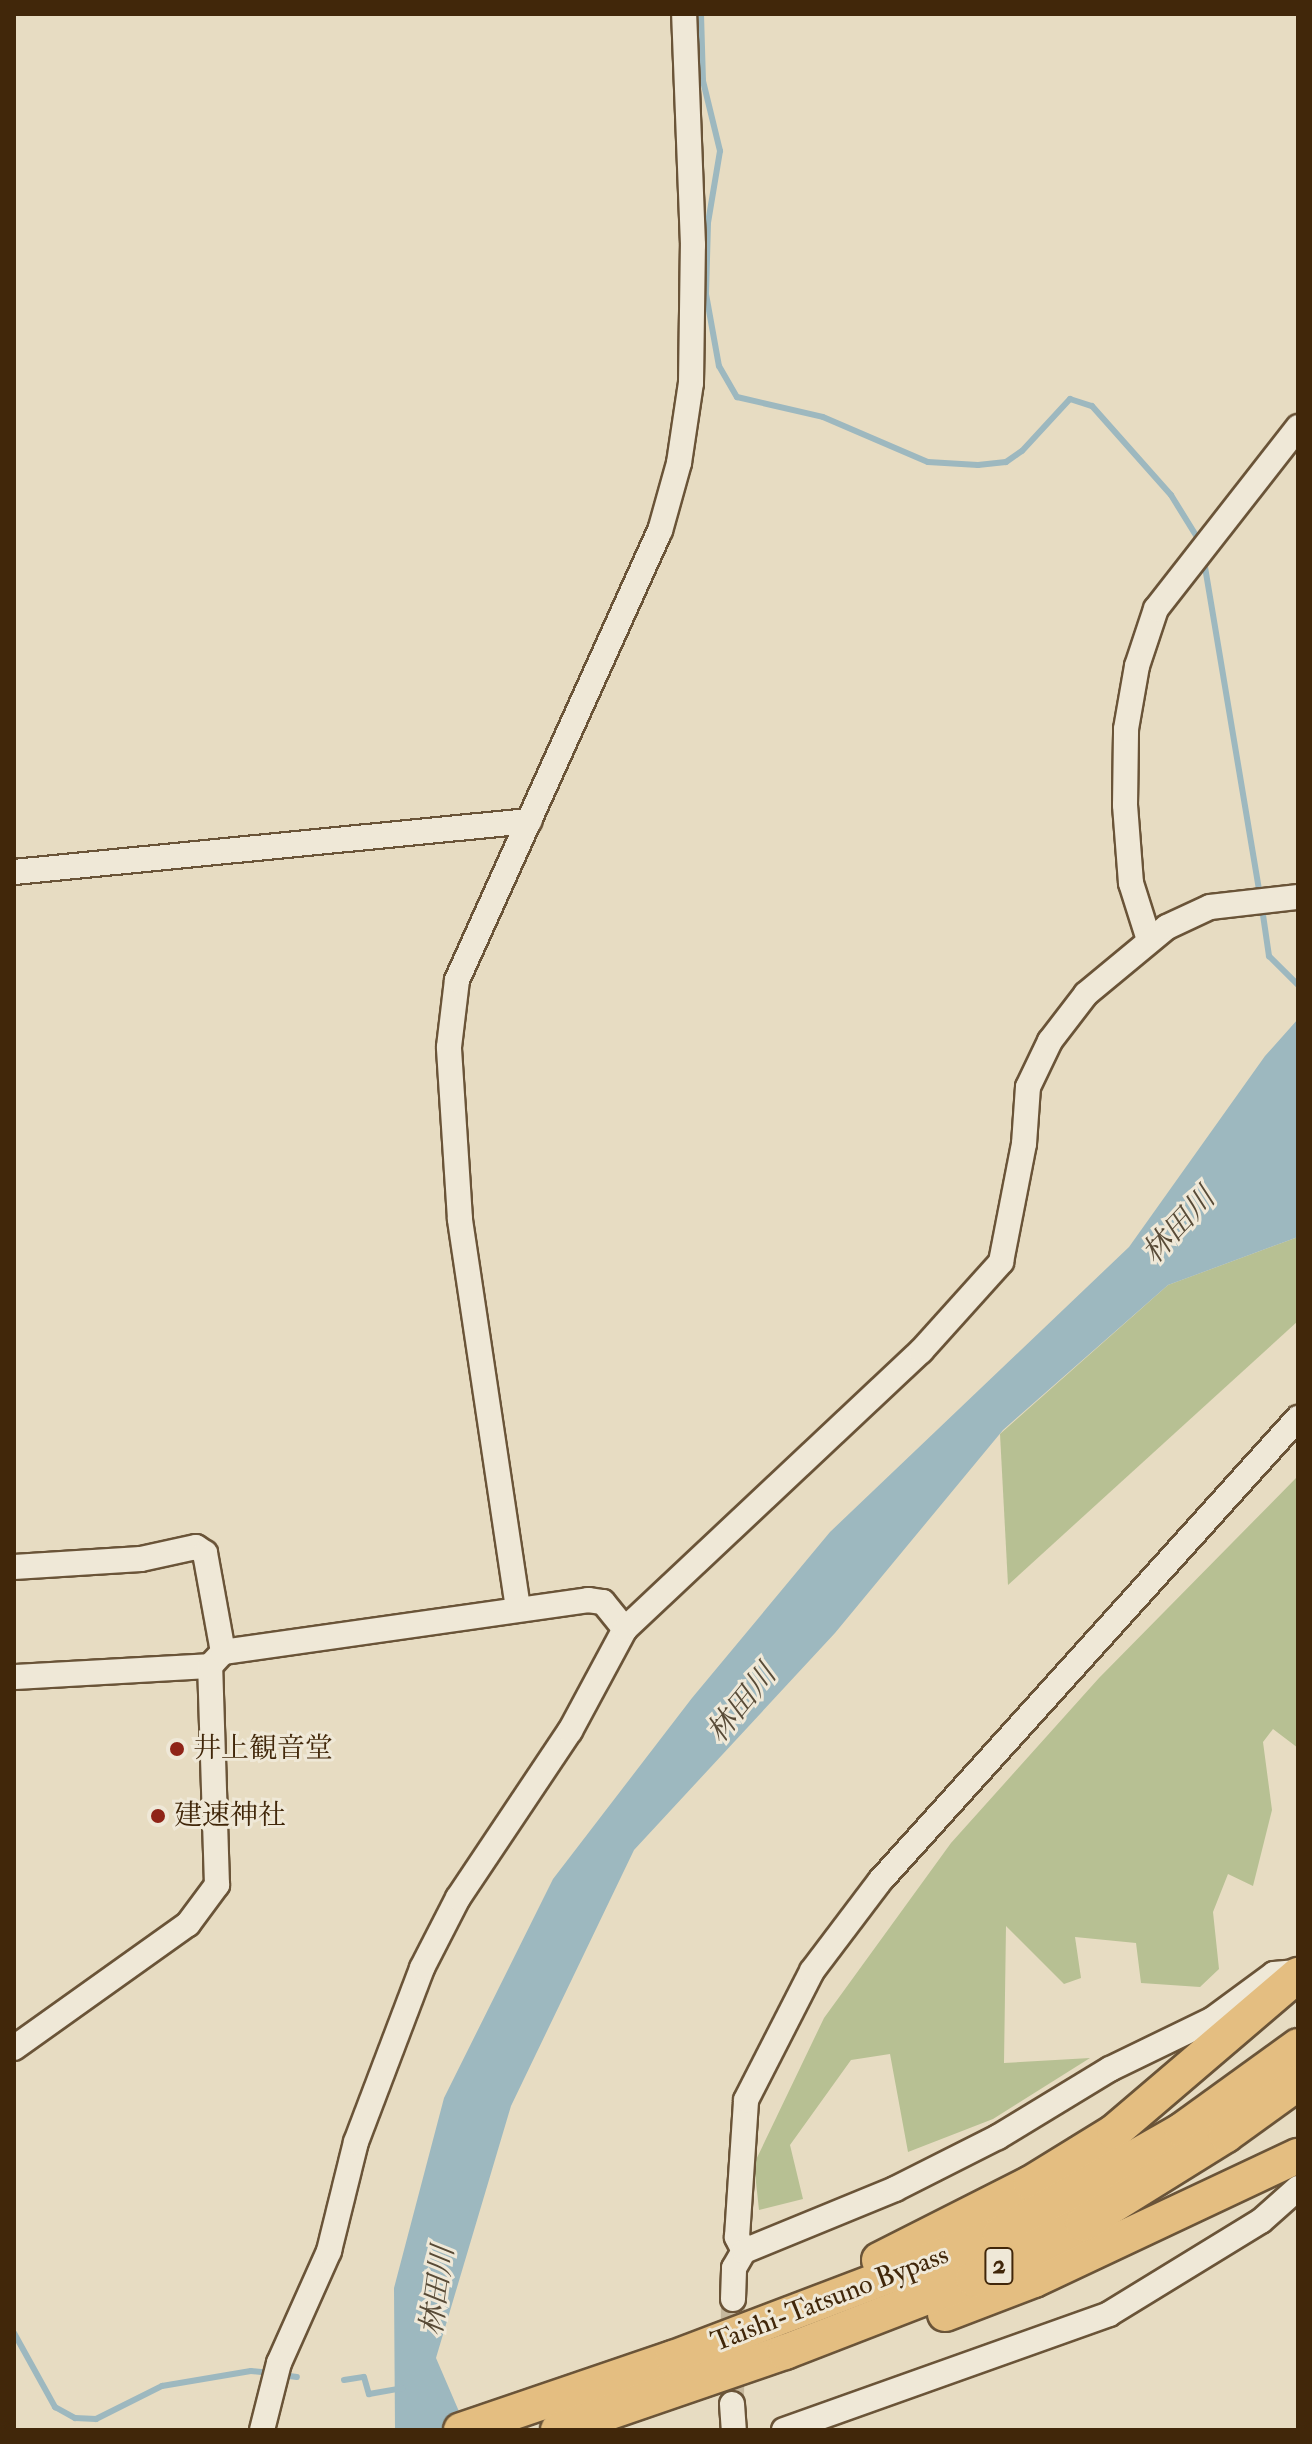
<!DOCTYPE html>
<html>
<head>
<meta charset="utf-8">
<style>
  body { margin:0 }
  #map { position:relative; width:1312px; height:2444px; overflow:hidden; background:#e7dcc2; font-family:"IM FELL Double Pica","Noto Serif JP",serif }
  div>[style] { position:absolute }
  .green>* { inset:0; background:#b7c093 }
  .water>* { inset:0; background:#9db8bf }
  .stream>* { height:6px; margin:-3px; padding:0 3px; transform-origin:3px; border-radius:3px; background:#9db8bf }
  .minor-tunnel>* { height:24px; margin-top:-12px; transform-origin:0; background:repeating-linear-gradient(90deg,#c6b89d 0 24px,transparent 0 36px) }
  .roads { filter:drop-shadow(2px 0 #6a5438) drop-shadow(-2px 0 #6a5438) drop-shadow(0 2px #6a5438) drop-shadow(0 -2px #6a5438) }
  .minor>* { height:24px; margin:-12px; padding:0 12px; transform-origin:12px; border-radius:12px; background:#efe8d7 }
  .highway>* { height:34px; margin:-17px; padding:0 17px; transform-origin:17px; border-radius:17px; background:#e4be81 }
  .dots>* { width:22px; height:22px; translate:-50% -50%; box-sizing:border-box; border:4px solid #efe8d7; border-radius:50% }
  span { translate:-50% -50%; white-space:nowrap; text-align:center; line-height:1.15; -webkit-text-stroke:6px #efe8d7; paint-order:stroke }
  .shield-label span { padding:2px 6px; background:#efe8d7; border:2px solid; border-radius:6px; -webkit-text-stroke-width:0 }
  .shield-label { font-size:26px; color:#41270a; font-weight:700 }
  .poi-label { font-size:28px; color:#41270a }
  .left { translate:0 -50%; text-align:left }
  .street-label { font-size:28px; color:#41270a }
  .water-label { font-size:30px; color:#584b37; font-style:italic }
  .frame { position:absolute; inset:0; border:16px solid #41270a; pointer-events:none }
</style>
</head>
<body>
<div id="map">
  <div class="green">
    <div style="clip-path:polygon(1298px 1237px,1298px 1321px,1008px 1585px,1000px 1434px,1168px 1285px)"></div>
    <div style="clip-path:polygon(1298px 1476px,1298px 1748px,1273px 1729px,1263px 1742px,1272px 1810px,1253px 1886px,1228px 1874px,1213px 1912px,1219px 1969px,1200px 1987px,1141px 1983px,1136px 1943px,1075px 1937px,1081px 1978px,1064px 1984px,1006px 1926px,1004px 2063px,1090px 2058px,993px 2119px,908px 2152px,890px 2054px,851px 2060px,790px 2145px,803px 2199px,759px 2210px,754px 2164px,824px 2018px,951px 1843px,1099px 1678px)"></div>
  </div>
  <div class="water">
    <div style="clip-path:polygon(1298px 1019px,1298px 1237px,1168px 1285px,1003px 1430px,835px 1633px,634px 1850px,511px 2106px,436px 2358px,467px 2430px,395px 2430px,394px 2288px,444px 2098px,553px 1879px,692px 1698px,830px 1532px,1129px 1247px,1265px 1056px)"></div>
  </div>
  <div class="stream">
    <div style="left:701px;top:14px;width:67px;rotate:88.3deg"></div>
    <div style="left:703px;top:81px;width:72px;rotate:76.3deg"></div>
    <div style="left:720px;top:151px;width:73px;rotate:99.5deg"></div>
    <div style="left:708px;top:223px;width:71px;rotate:91.6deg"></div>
    <div style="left:706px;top:294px;width:73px;rotate:79.8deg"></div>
    <div style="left:719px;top:366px;width:36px;rotate:60deg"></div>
    <div style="left:737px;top:397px;width:88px;rotate:13.1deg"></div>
    <div style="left:823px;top:417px;width:114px;rotate:23.2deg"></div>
    <div style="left:928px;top:462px;width:50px;rotate:3.4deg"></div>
    <div style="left:978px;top:465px;width:28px;rotate:-6deg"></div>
    <div style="left:1006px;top:462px;width:19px;rotate:-35deg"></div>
    <div style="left:1022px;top:451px;width:71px;rotate:-47.3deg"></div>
    <div style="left:1070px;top:399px;width:23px;rotate:18deg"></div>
    <div style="left:1092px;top:406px;width:119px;rotate:48.4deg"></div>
    <div style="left:1171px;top:495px;width:55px;rotate:58.3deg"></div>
    <div style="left:1204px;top:561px;width:341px;rotate:80.5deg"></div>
    <div style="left:1262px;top:908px;width:49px;rotate:81.7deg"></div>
    <div style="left:1269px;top:956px;width:41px;rotate:45deg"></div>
    <div style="left:14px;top:2333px;width:85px;rotate:61deg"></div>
    <div style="left:55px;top:2407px;width:23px;rotate:29deg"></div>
    <div style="left:75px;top:2418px;width:21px;rotate:3deg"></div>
    <div style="left:96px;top:2419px;width:74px;rotate:-26.6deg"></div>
    <div style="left:162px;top:2386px;width:90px;rotate:-9.6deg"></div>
    <div style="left:251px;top:2371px;width:20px;rotate:6deg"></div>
    <div style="left:282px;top:2375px;width:15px;rotate:8deg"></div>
    <div style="left:344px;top:2380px;width:20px;rotate:-9deg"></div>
    <div style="left:364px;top:2377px;width:18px;rotate:74deg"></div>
    <div style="left:369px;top:2394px;width:34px;rotate:-10deg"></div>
  </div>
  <div class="minor-tunnel">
    <div style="left:732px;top:2404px;width:105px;rotate:-89.5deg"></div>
  </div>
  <div class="roads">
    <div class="minor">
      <div style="left:14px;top:872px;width:518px;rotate:-5.66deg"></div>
      <div style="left:1149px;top:940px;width:60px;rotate:-107.5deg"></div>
      <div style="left:1131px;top:883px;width:78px;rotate:-94.4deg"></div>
      <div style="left:1125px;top:805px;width:76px;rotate:-89.2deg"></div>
      <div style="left:1126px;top:729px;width:64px;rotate:-80.1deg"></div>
      <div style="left:1137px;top:666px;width:60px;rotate:-71.6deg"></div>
      <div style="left:1156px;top:609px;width:231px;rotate:-52deg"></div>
      <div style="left:14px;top:1567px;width:127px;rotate:-3.6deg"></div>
      <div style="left:141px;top:1559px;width:56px;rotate:-12.3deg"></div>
      <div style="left:196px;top:1547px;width:11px;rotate:34deg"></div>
      <div style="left:205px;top:1553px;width:101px;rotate:79.7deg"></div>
      <div style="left:518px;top:1608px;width:393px;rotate:-98.5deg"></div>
      <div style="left:460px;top:1219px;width:172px;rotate:-93.7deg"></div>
      <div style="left:449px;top:1047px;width:67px;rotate:-83.2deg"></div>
      <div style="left:457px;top:980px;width:493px;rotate:-65.7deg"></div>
      <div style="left:660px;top:531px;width:71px;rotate:-74.4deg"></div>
      <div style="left:679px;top:463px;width:81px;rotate:-81.5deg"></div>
      <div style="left:691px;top:383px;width:138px;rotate:-89.2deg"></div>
      <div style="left:693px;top:245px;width:231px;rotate:-92.2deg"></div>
      <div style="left:14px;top:1677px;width:196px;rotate:-3.2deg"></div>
      <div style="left:14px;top:2048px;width:214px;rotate:-35.5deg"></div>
      <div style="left:188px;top:1924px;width:49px;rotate:-53.4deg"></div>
      <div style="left:217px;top:1885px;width:219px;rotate:-91.8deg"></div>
      <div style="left:210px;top:1666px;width:19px;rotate:-47deg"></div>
      <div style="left:223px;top:1652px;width:369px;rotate:-8.1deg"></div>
      <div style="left:588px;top:1600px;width:15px;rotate:8deg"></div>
      <div style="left:603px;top:1602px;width:35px;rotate:51deg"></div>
      <div style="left:744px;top:2251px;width:16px;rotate:-117deg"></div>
      <div style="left:737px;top:2237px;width:137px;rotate:-86.2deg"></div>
      <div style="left:746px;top:2100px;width:145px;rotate:-62.9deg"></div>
      <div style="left:812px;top:1971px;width:113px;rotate:-52.9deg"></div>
      <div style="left:880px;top:1881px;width:624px;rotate:-47.92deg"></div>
      <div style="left:733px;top:2299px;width:31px;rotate:-88deg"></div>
      <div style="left:734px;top:2268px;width:20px;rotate:-60deg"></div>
      <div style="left:744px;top:2251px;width:163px;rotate:-22.3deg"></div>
      <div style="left:895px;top:2189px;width:115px;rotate:-26.8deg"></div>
      <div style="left:998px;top:2137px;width:131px;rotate:-31.3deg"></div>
      <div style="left:1110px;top:2069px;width:114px;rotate:-25.9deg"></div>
      <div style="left:1213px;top:2019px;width:76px;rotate:-36.4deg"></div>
      <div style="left:1274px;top:1974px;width:23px;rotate:-5deg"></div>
      <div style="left:732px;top:2404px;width:26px;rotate:86deg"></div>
      <div style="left:262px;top:2430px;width:69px;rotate:-75.8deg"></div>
      <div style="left:279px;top:2363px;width:123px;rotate:-65.9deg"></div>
      <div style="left:329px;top:2251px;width:112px;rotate:-76.1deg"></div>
      <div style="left:356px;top:2142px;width:186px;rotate:-69.2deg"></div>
      <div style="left:422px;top:1968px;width:79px;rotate:-62.8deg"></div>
      <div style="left:458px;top:1898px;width:201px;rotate:-56.2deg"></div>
      <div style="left:570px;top:1731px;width:116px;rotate:-61.7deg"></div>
      <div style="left:625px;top:1629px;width:406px;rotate:-43.2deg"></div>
      <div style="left:921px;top:1351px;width:120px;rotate:-48deg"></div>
      <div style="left:1001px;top:1262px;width:120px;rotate:-79deg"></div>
      <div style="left:1024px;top:1144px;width:57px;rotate:-86deg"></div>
      <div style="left:1028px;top:1087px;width:51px;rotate:-64.4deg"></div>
      <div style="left:1050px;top:1041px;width:59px;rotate:-52.5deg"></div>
      <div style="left:1086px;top:994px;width:105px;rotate:-39.6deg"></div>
      <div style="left:1167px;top:927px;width:47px;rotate:-24.9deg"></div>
      <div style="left:1210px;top:907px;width:89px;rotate:-6.5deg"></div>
      <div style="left:784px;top:2430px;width:345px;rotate:-19.6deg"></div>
      <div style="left:1109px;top:2314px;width:178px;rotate:-31.5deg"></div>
      <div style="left:1261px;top:2221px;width:50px;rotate:-41.7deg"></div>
    </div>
    <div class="highway">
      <div style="left:879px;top:2260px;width:170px;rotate:-26.9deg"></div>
      <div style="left:1031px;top:2183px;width:97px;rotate:-31.6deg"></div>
      <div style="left:1114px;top:2132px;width:242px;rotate:-40.5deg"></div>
      <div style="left:945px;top:2314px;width:95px;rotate:-20.9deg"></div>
      <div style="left:1034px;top:2280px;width:292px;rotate:-25.2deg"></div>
      <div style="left:461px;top:2430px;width:224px;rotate:-18.8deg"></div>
      <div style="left:673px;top:2358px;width:350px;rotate:-20.8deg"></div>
      <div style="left:1000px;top:2234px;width:210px;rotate:-29.7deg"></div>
      <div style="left:1182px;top:2130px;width:143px;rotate:-35.9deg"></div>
      <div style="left:558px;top:2430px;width:240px;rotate:-19deg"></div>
      <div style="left:785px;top:2352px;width:202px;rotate:-21.2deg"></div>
      <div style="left:973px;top:2279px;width:123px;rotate:-26.6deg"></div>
      <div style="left:1083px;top:2224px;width:168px;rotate:-31.9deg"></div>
      <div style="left:1226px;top:2135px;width:89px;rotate:-35.8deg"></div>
    </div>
  </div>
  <div class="dots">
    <div style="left:177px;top:1749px;background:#8f2418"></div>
    <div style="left:158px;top:1816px;background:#8f2418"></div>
  </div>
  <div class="shield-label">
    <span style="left:999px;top:2266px">2</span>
  </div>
  <div class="poi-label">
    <span class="left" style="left:193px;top:1749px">井上観音堂</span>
    <span class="left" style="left:174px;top:1816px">建速神社</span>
  </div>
  <div class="street-label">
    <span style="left:830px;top:2299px;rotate:-21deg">Taishi-Tatsuno Bypass</span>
  </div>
  <div class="water-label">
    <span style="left:1179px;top:1226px;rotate:-47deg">林田川</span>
    <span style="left:742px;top:1704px;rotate:-51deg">林田川</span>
    <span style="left:438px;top:2291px;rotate:-82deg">林田川</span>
  </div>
  <div class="frame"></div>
</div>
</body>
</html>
